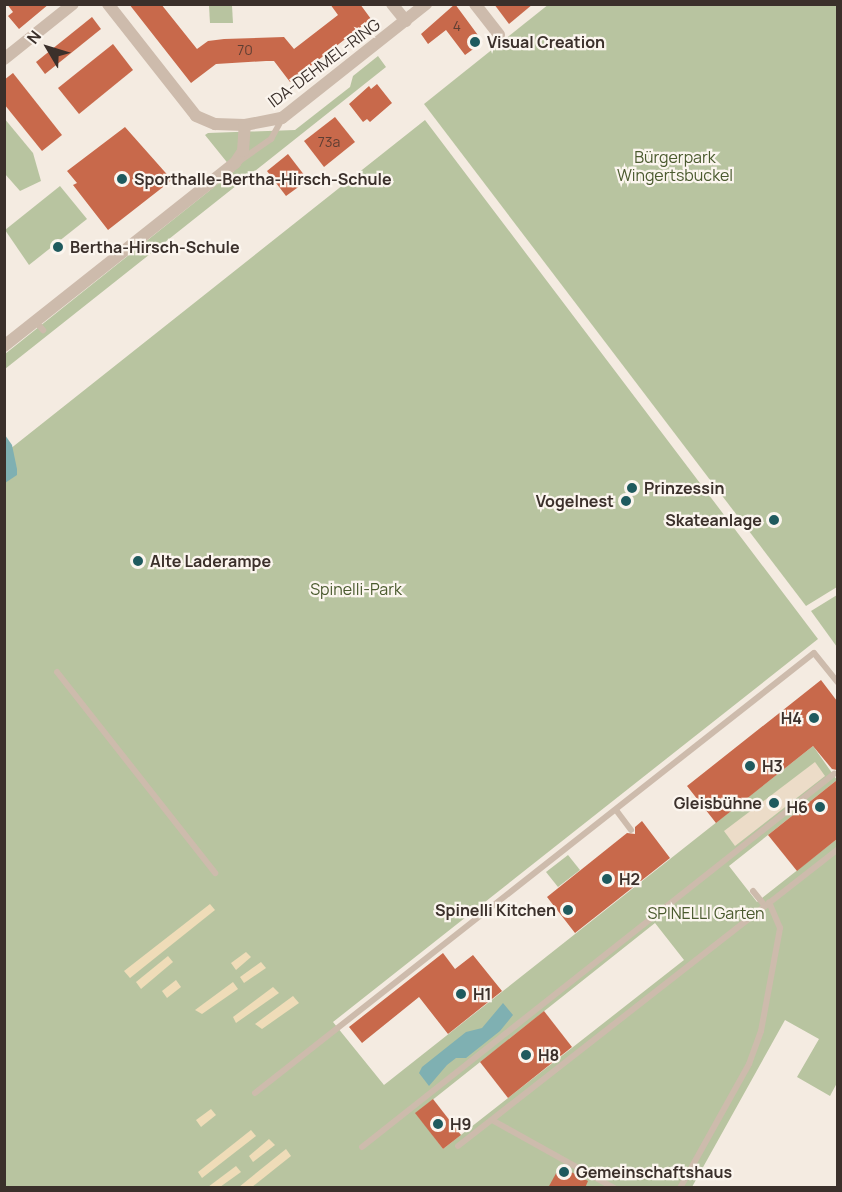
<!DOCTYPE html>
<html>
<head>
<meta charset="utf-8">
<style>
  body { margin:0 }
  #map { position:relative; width:842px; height:1192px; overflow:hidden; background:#f4ebe1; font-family:Manrope,sans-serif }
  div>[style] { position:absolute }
  .green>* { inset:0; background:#b8c4a0 }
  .sand>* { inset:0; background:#efdcb8 }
  .plaza>* { inset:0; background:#ecdcc8 }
  .water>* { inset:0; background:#7fb0b2 }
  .building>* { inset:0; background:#c8694b }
  .round { border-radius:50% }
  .lane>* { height:6px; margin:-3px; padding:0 3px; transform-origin:3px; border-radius:3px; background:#cdbbac }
  .street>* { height:12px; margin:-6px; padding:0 6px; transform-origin:6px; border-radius:6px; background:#cdbbac }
  .dots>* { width:16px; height:16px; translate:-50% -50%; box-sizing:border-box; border:3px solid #fbf5ee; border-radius:50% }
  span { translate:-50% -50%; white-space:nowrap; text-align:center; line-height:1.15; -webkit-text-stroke:4.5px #fbf5ee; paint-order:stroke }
  .number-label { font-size:14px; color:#5e3e33 }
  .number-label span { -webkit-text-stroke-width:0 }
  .poi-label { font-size:16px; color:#3b302b; font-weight:700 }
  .left { translate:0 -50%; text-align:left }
  .right { translate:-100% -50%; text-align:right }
  .street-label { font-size:16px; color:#3b302b }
  .park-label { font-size:16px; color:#4a5a2e }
  .frame { position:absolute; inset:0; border:6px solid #3b302b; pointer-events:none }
  .north { position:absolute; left:18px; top:18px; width:60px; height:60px; -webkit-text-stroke:4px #fbf5ee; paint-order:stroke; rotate:308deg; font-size:16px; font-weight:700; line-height:24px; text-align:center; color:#3b302b }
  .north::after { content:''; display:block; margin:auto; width:21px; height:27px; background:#3b302b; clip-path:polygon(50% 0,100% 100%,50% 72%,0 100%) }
</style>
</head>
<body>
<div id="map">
  <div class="green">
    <div style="clip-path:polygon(549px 4px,837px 5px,837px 587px,806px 606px,424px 104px)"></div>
    <div style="clip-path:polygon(209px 6px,232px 6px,233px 23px,210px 23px)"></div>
    <div style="clip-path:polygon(378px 56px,386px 67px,5px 369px,5px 354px,234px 171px,205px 135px,208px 133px,295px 130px,350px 87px,353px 76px)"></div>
    <div style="clip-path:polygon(4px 118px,33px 153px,41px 181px,20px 191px,5px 174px)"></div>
    <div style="clip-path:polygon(evenodd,425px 120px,818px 639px,333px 1022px,384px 1085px,813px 746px,837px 780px,729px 866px,757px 902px,837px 839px,837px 1083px,830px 1096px,797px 1077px,819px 1039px,785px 1020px,692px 1187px,5px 1187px,5px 453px,425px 120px,655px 923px,684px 960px,443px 1149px,416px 1113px,655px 923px)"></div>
    <div style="clip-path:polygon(60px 186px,87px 219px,29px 265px,5px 230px)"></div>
    <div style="clip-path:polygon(837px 595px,837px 647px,811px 611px)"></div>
    <div style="clip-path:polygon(568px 855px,580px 870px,558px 887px,546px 872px)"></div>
  </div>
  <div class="sand">
    <div style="clip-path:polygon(210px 904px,215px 910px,130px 978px,124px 971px)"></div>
    <div style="clip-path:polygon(246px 952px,251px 957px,236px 970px,231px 963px)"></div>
    <div style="clip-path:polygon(168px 956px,173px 962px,141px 989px,136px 982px)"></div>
    <div style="clip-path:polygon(261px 962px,266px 968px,244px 983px,240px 977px)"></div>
    <div style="clip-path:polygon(176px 980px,181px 987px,167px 998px,162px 991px)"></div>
    <div style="clip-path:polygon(233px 982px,238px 989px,202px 1014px,195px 1010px)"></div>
    <div style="clip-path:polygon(273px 987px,279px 993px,236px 1023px,233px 1017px)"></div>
    <div style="clip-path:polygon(293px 996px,299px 1003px,262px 1029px,255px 1024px)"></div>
    <div style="clip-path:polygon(211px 1109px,216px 1115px,201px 1127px,196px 1120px)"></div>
    <div style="clip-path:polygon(251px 1130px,256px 1136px,202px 1178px,198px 1172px)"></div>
    <div style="clip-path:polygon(269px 1139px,275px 1145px,253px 1162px,249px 1156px)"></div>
    <div style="clip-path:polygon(286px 1149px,291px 1156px,252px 1187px,239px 1187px)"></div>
    <div style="clip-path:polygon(236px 1166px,241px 1172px,220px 1187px,208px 1187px)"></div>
  </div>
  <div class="plaza">
    <div style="clip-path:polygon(815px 762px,825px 776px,735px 846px,724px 831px)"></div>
  </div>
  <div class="water">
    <div style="clip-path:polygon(5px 435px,12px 445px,17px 469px,17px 475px,5px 483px)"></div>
    <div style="clip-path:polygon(503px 1003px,513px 1015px,500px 1031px,466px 1058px,456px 1058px,447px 1065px,429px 1086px,419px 1073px,422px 1067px,466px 1032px,482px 1028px)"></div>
  </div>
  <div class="building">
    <div style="clip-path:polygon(7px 4px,49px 4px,19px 29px,8px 16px,13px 12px)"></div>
    <div style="clip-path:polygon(129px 4px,161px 4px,197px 49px,208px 41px,224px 39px,284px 37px,294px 49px,338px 15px,330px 4px,360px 4px,371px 19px,290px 82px,274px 61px,266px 61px,216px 64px,191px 83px)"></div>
    <div style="clip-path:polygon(455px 4px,483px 42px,465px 55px,446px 30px,428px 44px,421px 34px)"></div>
    <div style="clip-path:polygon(494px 4px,533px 4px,509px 24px)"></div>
    <div style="clip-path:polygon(92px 17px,101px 29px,45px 74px,36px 62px)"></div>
    <div style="clip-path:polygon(113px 44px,133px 70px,79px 114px,58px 88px)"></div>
    <div style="clip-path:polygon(13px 73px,62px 135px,42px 151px,4px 104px,4px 80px)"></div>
    <div style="clip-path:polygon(377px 84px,392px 103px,370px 122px,367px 119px,363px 122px,349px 104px,369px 86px,371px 89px)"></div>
    <div style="clip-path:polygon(335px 117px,355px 142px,324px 167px,304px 141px)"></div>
    <div style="clip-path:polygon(125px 127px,172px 180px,108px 230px,73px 185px,77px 183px,67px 171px)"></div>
    <div style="clip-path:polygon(288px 154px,308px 180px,286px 196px,267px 171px)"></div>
    <div class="round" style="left:621px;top:495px;width:12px;height:12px"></div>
    <div style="clip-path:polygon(821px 680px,837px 701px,837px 770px,832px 769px,813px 746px,716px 823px,687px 786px)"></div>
    <div style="clip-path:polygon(837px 780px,837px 839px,797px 871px,768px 835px)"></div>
    <div style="clip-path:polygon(642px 821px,670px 858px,575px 933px,547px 897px,627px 833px,635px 834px,635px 827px)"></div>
    <div style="clip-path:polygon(443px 953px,455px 969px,473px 955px,502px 991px,448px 1034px,419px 997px,362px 1043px,349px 1027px)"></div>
    <div style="clip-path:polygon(544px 1011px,572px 1047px,508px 1098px,480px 1062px)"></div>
    <div style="clip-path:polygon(433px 1099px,461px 1135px,443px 1149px,415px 1113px)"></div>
    <div style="clip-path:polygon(560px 1166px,588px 1181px,585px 1188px,548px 1188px)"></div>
  </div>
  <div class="lane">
    <div style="left:241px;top:160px;width:37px;rotate:-35deg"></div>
    <div style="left:271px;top:139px;width:23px;rotate:-61deg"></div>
    <div style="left:36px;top:322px;width:11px;rotate:49deg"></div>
    <div style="left:57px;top:672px;width:256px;rotate:51.8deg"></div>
    <div style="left:616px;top:810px;width:25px;rotate:53deg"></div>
    <div style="left:753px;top:891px;width:19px;rotate:51deg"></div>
    <div style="left:255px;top:1093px;width:711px;rotate:-38.21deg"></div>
    <div style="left:814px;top:653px;width:38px;rotate:51deg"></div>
    <div style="left:492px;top:1120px;width:140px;rotate:29.1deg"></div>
    <div style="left:458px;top:1146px;width:482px;rotate:-38deg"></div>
    <div style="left:362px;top:1147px;width:602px;rotate:-38.32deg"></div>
    <div style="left:680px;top:1188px;width:142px;rotate:-60.9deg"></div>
    <div style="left:749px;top:1064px;width:35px;rotate:-70deg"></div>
    <div style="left:761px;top:1031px;width:105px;rotate:-79.5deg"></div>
    <div style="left:780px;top:928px;width:28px;rotate:-113deg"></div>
  </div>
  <div class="street">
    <div style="left:108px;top:4px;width:142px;rotate:51.8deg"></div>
    <div style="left:196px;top:116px;width:21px;rotate:23deg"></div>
    <div style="left:215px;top:124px;width:30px;rotate:2deg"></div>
    <div style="left:245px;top:125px;width:38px;rotate:-11deg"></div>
    <div style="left:282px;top:118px;width:184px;rotate:-38.4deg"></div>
    <div style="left:392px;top:4px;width:22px;rotate:51deg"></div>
    <div style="left:475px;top:4px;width:39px;rotate:52deg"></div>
    <div style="left:4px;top:59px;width:88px;rotate:-38.6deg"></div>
    <div style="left:4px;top:346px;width:295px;rotate:-38.4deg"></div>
    <div style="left:235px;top:163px;width:14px;rotate:-56deg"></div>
    <div style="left:243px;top:151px;width:26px;rotate:-86deg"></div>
  </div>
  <div class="dots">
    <div style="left:475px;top:42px;background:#1f5a5e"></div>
    <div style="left:122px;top:179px;background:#1f5a5e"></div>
    <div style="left:58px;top:247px;background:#1f5a5e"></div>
    <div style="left:632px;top:488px;background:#1f5a5e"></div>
    <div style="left:626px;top:501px;background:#1f5a5e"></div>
    <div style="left:774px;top:520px;background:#1f5a5e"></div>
    <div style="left:138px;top:561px;background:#1f5a5e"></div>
    <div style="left:814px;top:718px;background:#1f5a5e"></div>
    <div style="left:750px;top:766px;background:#1f5a5e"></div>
    <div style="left:774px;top:803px;background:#1f5a5e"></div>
    <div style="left:820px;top:807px;background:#1f5a5e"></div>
    <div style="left:607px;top:879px;background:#1f5a5e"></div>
    <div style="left:568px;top:910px;background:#1f5a5e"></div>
    <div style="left:461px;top:994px;background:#1f5a5e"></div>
    <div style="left:526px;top:1055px;background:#1f5a5e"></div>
    <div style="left:438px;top:1124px;background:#1f5a5e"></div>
    <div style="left:564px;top:1172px;background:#1f5a5e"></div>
  </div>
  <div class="number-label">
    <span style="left:457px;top:26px">4</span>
    <span style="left:245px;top:50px">70</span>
    <span style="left:329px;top:142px">73a</span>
  </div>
  <div class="poi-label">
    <span class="left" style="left:487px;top:42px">Visual Creation</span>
    <span class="left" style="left:134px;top:179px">Sporthalle-Bertha-Hirsch-Schule</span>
    <span class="left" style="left:70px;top:247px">Bertha-Hirsch-Schule</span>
    <span class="left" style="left:644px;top:488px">Prinzessin</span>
    <span class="right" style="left:614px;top:501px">Vogelnest</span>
    <span class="right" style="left:762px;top:520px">Skateanlage</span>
    <span class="left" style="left:150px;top:561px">Alte Laderampe</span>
    <span class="right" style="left:802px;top:718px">H4</span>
    <span class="left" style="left:762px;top:766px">H3</span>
    <span class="right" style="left:762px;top:803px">Gleisbühne</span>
    <span class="right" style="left:808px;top:807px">H6</span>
    <span class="left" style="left:619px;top:879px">H2</span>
    <span class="right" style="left:556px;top:910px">Spinelli Kitchen</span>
    <span class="left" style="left:473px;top:994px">H1</span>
    <span class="left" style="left:538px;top:1055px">H8</span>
    <span class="left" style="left:450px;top:1124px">H9</span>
    <span class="left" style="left:576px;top:1172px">Gemeinschaftshaus</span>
  </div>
  <div class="street-label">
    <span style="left:324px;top:63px;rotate:-37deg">IDA-DEHMEL-RING</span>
  </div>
  <div class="park-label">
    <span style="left:675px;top:166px">Bürgerpark<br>Wingertsbuckel</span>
    <span style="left:356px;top:589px">Spinelli-Park</span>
    <span style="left:706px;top:913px">SPINELLI Garten</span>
  </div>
  <div class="frame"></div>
  <div class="north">N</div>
</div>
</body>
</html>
